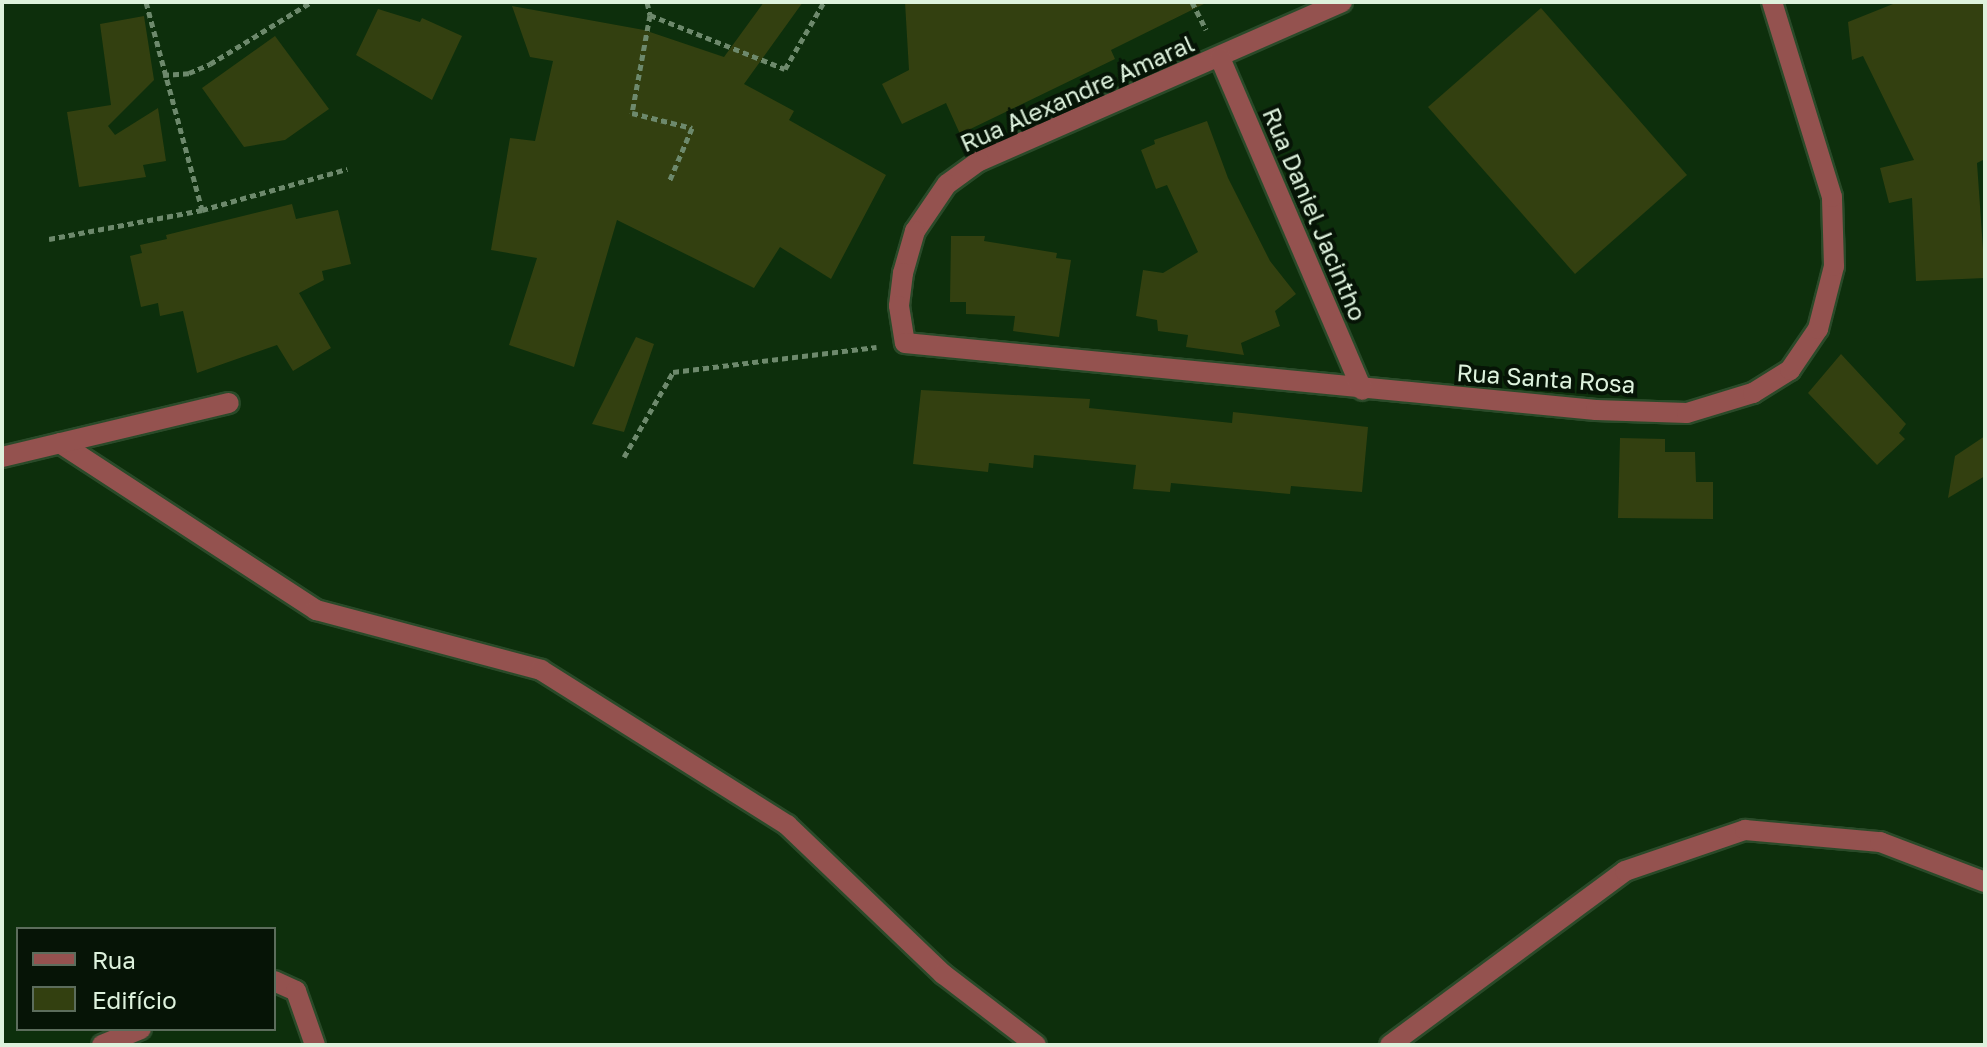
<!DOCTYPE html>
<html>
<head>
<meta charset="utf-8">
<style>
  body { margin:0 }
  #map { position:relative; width:1987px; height:1047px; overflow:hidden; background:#0d2f0c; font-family:"Golos Text",sans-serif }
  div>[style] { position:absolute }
  .building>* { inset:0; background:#334010 }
  .path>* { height:5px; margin-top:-2.5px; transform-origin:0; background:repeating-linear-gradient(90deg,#6d896c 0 6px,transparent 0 10px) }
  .roads { filter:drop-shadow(2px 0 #2a4a29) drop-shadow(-2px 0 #2a4a29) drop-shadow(0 2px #2a4a29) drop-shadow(0 -2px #2a4a29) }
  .minor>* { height:20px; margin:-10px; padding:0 10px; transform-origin:10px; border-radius:10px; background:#94524f }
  span { translate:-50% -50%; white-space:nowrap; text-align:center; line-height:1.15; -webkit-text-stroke:8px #061406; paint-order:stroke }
  .street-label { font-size:24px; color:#def2dd }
  .frame { position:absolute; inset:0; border:4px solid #def2dd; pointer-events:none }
  .legend { position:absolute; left:16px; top:927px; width:260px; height:104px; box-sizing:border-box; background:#061406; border:2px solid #5c6d5c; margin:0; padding:10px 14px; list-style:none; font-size:24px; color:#def2dd }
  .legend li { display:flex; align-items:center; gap:16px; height:40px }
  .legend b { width:40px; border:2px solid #5c6d5c }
</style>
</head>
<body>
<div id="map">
  <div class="building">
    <div style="clip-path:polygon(764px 2px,803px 2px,744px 84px,794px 111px,789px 120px,886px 175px,831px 279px,780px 247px,754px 288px,617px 220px,574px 367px,509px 345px,537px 258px,491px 250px,510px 138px,535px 141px,553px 61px,530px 57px,512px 6px,644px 30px,724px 57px)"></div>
    <div style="clip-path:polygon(905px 2px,1208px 2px,1111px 50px,1115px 59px,960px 134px,946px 103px,902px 124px,882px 84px,909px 70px)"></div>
    <div style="clip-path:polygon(1898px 2px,1985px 2px,1985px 159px,1977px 163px,1985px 278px,1916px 281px,1912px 198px,1889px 203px,1880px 168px,1914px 160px,1863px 56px,1852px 60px,1848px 22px)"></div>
    <div style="clip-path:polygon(1541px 8px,1687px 175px,1575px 274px,1428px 107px)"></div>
    <div style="clip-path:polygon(378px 9px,420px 22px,422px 18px,462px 36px,432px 100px,356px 55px)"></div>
    <div style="clip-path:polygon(144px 16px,154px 80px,108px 126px,115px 135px,158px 108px,166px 161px,143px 165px,146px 177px,79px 187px,67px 112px,111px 105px,100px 24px)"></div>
    <div style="clip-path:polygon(275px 36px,329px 109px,285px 140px,244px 147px,202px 88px)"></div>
    <div style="clip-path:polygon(1207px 121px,1228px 178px,1270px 261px,1296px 294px,1275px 311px,1280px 326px,1241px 343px,1244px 355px,1186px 347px,1188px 335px,1158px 331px,1157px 320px,1136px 316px,1143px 270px,1163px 273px,1198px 252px,1167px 185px,1156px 189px,1141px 150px,1155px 144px,1154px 140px)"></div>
    <div style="clip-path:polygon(292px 204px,296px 219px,338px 210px,351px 264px,322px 271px,324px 280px,299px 293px,331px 348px,293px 371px,277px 345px,197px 373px,183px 311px,160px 316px,158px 303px,141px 307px,130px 256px,142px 253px,140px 245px,167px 239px,166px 235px)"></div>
    <div style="clip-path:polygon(951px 236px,985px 236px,984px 241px,1057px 253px,1056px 258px,1071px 260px,1059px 337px,1013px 331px,1015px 316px,966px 314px,966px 302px,950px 302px)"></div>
    <div style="clip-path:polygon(636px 337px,654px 344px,624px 432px,592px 424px)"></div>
    <div style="clip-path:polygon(1841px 354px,1906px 424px,1899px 433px,1905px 439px,1877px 465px,1808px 393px)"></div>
    <div style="clip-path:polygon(921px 390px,1090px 399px,1089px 408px,1232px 423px,1233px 412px,1368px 427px,1362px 492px,1291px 486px,1290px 494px,1171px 483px,1170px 492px,1133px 489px,1136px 465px,1034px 455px,1033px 468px,989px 463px,988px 472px,913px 464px)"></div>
    <div style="clip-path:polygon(1985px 436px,1985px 476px,1948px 498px,1955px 456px)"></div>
    <div style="clip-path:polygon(1620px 438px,1665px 439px,1665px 452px,1695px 452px,1696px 482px,1713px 482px,1713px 519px,1618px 518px)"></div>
  </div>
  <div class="path">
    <div style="left:146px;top:2px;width:215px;rotate:74.9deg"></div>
    <div style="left:647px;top:2px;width:13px;rotate:77deg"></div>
    <div style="left:650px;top:15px;width:100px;rotate:100.4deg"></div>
    <div style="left:632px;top:113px;width:62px;rotate:14deg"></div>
    <div style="left:692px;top:128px;width:59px;rotate:113.1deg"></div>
    <div style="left:1192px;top:2px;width:31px;rotate:63deg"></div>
    <div style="left:650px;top:15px;width:145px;rotate:21.8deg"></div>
    <div style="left:785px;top:69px;width:78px;rotate:-59.8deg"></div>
    <div style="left:163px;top:75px;width:26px;rotate:-4deg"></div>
    <div style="left:189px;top:73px;width:23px;rotate:-23deg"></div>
    <div style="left:210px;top:64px;width:119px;rotate:-31.5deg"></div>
    <div style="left:49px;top:239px;width:156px;rotate:-10.7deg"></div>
    <div style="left:202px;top:210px;width:151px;rotate:-15.8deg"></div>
    <div style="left:624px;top:457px;width:98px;rotate:-60deg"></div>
    <div style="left:673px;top:372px;width:205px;rotate:-7deg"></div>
  </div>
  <div class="roads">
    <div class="minor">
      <div style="left:1342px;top:2px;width:396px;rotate:156.3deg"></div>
      <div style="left:979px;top:161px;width:39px;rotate:144deg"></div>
      <div style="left:947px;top:184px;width:57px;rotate:124.2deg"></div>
      <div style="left:915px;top:231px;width:44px;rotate:105.9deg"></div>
      <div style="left:903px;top:273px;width:33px;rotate:97deg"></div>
      <div style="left:899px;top:306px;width:37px;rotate:81deg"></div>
      <div style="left:905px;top:343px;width:694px;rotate:5.54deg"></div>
      <div style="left:1596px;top:410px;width:91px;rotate:1.9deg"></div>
      <div style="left:1687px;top:413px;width:69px;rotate:-16.9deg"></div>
      <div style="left:1753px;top:393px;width:44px;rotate:-31.9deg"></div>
      <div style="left:1790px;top:370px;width:50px;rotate:-55.7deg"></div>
      <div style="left:1818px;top:329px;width:65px;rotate:-75.7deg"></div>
      <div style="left:1834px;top:266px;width:69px;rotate:-91.7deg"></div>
      <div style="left:1832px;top:197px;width:204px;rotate:-107.1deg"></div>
      <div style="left:1220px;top:58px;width:361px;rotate:66.8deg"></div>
      <div style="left:60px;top:443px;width:306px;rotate:33.1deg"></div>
      <div style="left:316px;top:610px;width:233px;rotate:14.9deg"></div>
      <div style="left:541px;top:670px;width:291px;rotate:32.2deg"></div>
      <div style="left:787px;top:825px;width:216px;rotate:43.7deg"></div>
      <div style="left:943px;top:974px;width:117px;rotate:37.4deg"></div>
      <div style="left:2px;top:457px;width:233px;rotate:-13.4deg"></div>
      <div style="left:274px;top:981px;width:24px;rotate:24deg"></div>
      <div style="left:296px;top:991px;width:57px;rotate:70.6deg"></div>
      <div style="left:102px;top:1045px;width:42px;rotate:-22.3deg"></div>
      <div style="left:1390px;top:1045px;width:292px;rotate:-36.5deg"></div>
      <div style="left:1625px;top:871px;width:127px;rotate:-18.9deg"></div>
      <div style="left:1745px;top:830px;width:136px;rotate:5.1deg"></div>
      <div style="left:1880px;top:842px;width:112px;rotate:20.9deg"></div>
    </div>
  </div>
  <div class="street-label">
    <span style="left:1077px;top:93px;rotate:-24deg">Rua Alexandre Amaral</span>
    <span style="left:1315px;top:214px;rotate:67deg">Rua Daniel Jacintho</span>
    <span style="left:1546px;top:378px;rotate:4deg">Rua Santa Rosa</span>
  </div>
  <div class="frame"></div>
  <ul class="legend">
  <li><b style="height:10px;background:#94524f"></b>Rua</li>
  <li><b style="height:22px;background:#334010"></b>Edifício</li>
  </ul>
</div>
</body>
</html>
